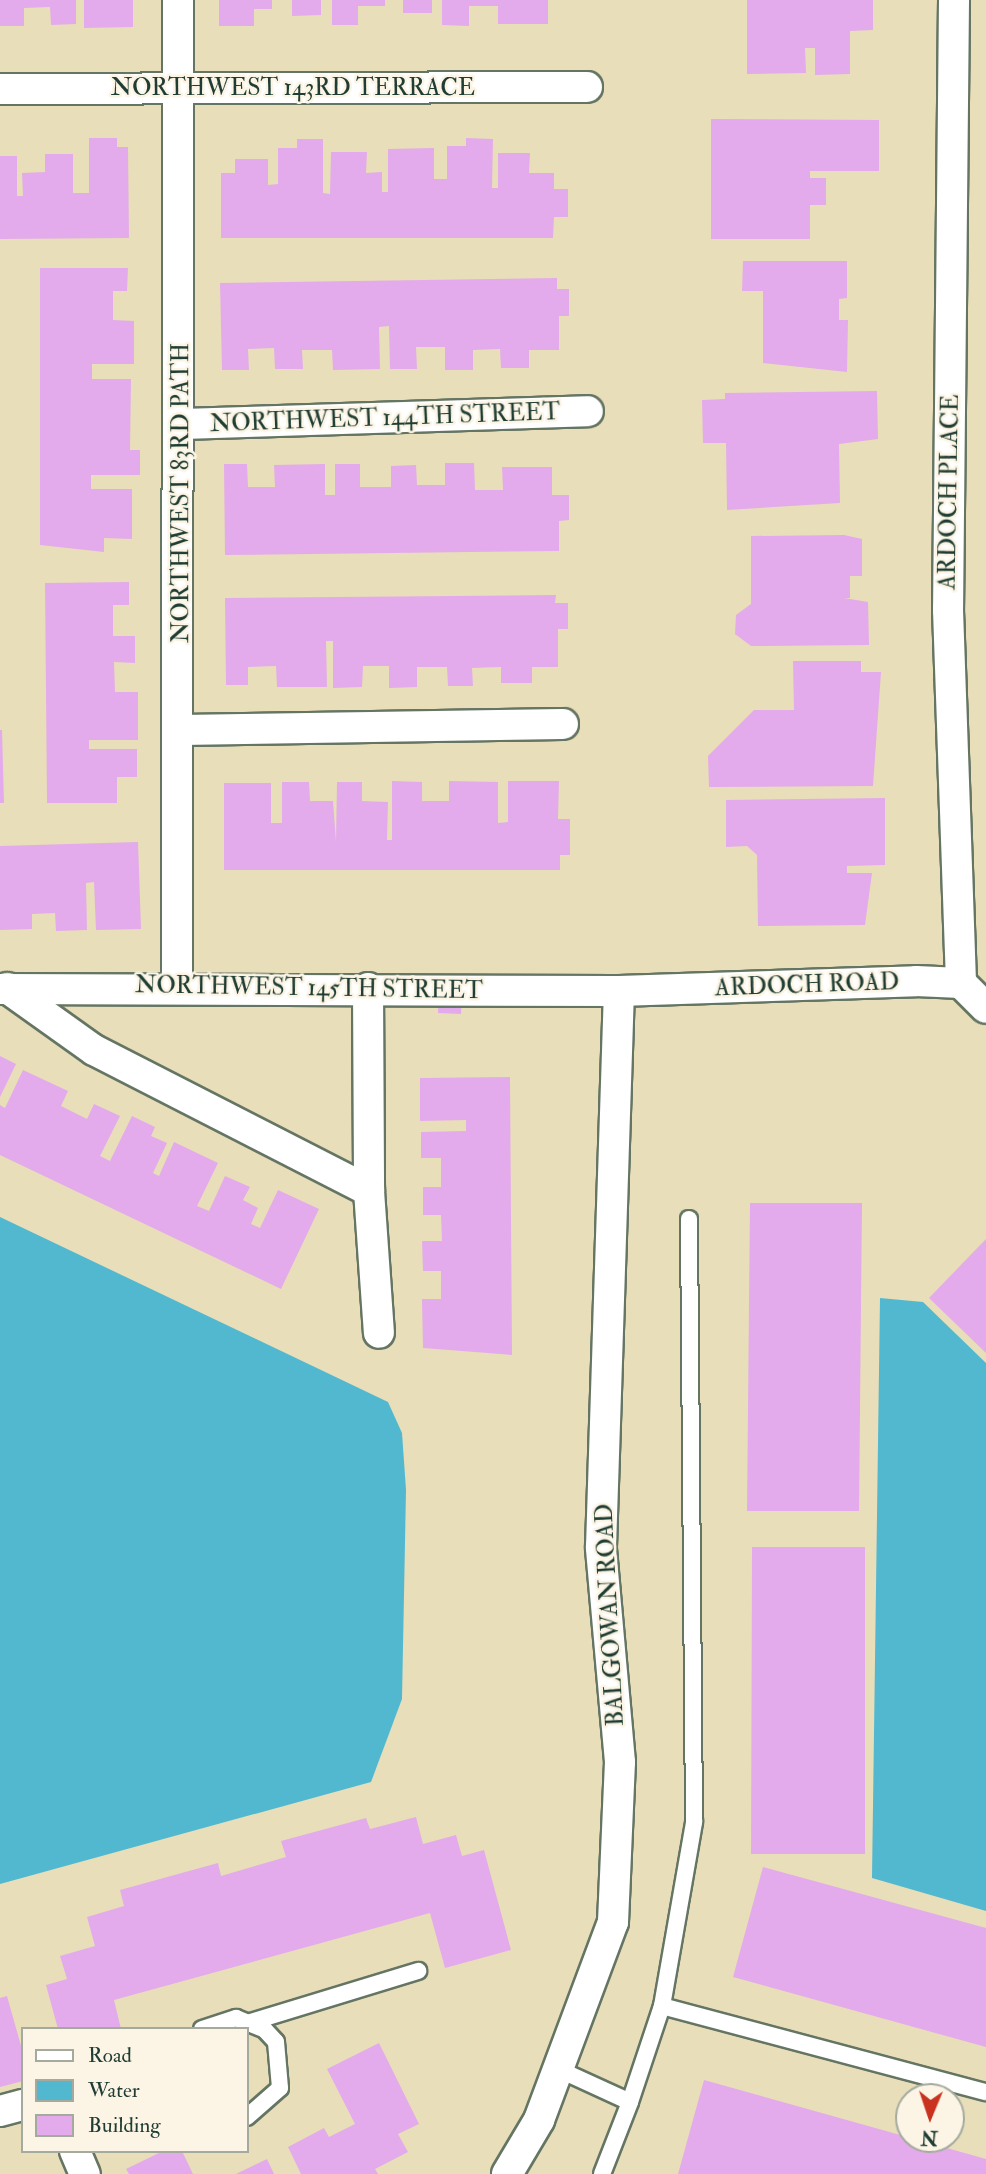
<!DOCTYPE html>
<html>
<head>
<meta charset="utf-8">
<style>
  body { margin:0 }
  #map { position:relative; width:986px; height:2174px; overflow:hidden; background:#e8deb9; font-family:"IM FELL Double Pica",serif }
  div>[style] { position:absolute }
  .water>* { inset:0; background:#52b8d0 }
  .building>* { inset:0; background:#e3abeb }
  .roads { filter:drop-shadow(2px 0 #657563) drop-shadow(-2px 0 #657563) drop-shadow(0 2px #657563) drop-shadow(0 -2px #657563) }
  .service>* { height:16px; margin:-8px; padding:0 8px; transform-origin:8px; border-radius:8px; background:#fff }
  .minor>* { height:30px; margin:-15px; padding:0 15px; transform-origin:15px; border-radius:15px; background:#fff }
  span { translate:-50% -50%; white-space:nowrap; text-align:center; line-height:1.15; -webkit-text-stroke:5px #fcf5e5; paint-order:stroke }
  .street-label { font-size:24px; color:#1f3d34 }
  .legend { position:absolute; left:21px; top:2027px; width:228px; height:126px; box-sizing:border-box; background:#fcf5e5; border:2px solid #a4ab9e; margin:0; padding:9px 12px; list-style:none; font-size:21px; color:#1f3d34 }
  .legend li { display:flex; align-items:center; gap:14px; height:35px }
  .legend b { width:35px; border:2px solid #a4ab9e }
  .north { position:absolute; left:895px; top:2083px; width:70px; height:70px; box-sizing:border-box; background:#fcf5e5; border:2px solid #a4ab9e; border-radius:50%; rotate:182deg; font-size:19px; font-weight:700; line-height:28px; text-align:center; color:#1f3d34 }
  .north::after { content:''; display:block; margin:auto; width:24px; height:32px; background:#c8321e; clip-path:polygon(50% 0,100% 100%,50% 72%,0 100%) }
</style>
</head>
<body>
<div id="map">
  <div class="water">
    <div style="clip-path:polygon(0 1217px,388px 1402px,402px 1433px,406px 1490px,402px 1699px,371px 1782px,0 1884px)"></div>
    <div style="clip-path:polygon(880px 1298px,923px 1302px,986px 1363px,986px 1911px,872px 1878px)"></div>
  </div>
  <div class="building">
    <div style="clip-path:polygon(0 0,76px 0,76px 24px,51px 25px,50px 7px,24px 8px,24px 26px,0 26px)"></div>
    <div style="clip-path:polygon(84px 0,133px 0,133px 27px,84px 28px)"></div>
    <div style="clip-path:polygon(219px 0,272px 0,272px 9px,254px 9px,254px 26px,219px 26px)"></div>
    <div style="clip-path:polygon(292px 0,321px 0,321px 15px,292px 16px)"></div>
    <div style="clip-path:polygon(332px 0,385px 0,385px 6px,358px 6px,358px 25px,332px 25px)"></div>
    <div style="clip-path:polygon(403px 0,432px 0,432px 13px,403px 13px)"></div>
    <div style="clip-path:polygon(442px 0,548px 0,548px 24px,498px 24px,498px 6px,469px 6px,469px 26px,442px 25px)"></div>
    <div style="clip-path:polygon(747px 0,873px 0,873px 30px,850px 31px,850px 74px,815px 75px,815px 48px,805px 48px,806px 73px,747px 74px)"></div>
    <div style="clip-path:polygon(711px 119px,879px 120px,879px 171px,810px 171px,810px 178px,826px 178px,826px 205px,810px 205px,810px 239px,711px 239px)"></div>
    <div style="clip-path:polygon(89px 138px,117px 138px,117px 147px,128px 147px,129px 238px,0 239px,0 156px,17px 156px,17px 196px,23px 196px,22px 173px,45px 172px,45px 154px,73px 154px,73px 193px,89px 193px)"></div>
    <div style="clip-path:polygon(466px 138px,493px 139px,492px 188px,498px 188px,498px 153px,530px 153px,529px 173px,554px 173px,554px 189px,568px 189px,568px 217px,554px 217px,553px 238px,221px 238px,221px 173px,235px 173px,235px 159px,268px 159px,268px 185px,278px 184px,278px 148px,297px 148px,297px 139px,323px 139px,323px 193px,330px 194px,331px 152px,367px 152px,366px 173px,382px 172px,382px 192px,388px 192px,388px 149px,434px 148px,434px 179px,447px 179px,447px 146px,466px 146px)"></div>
    <div style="clip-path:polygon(743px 261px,847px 261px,847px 298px,839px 299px,839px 320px,848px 320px,847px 372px,763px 363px,763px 291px,742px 291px)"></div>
    <div style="clip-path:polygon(40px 268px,128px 268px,127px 291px,113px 291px,113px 320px,134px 321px,134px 364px,92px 364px,92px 379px,131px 379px,130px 450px,140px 450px,140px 475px,91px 475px,91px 489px,132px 489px,132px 539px,104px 538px,104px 552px,40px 545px)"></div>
    <div style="clip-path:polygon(557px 278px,557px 289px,569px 289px,569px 316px,559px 316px,559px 350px,529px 350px,529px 368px,501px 368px,500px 349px,473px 350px,473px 370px,445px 370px,445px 347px,416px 347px,417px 369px,390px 369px,389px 326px,379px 327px,380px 369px,333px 370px,332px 350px,302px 350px,303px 369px,275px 369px,274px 348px,248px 349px,249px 370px,222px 370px,220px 283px)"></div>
    <div style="clip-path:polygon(877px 391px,878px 439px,839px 444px,840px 503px,727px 510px,726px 443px,703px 443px,702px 400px,725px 399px,725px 393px)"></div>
    <div style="clip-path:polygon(445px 463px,474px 463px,475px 490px,503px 490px,502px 467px,552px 467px,552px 495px,569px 495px,569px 520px,559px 521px,559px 551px,225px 555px,224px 464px,247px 464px,248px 487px,275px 487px,274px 465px,325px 464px,325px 495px,335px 495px,335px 464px,360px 464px,360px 487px,391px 487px,391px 466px,416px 465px,417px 485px,445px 485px)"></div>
    <div style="clip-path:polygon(844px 535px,862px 539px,862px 576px,850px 576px,850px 598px,844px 598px,868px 602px,869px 645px,751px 646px,735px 634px,736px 615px,751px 604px,751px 536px)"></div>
    <div style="clip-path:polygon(129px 582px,129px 605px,113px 605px,113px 636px,135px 636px,135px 663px,114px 662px,115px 692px,138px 692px,138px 740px,89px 740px,89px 749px,137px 749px,137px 777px,117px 777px,117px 803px,47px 803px,45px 583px)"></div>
    <div style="clip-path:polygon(556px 595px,555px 603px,568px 603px,568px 629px,558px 629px,558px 667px,532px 667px,532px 683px,501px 683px,501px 667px,472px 668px,473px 686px,448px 686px,447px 667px,417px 667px,417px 687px,389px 688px,389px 666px,363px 666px,362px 687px,333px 688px,333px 641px,326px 641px,327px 687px,277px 687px,276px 666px,248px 667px,248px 685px,226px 685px,225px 598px)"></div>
    <div style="clip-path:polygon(793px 661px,861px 661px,861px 672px,881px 672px,873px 786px,709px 787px,708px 756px,754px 710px,794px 710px)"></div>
    <div style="clip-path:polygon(0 730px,2px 730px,4px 803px,0 803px)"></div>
    <div style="clip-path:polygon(392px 781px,422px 782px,422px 801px,449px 801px,449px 781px,498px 782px,498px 823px,508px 822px,508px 781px,559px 781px,558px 819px,570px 819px,570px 855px,560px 855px,560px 870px,224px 870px,224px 783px,271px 783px,271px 823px,282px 823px,282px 782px,309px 782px,310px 801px,333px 801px,336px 842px,337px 782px,362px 782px,362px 801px,388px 802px,387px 840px,392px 840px)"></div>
    <div style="clip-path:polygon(885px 798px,885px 865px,847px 866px,847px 873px,872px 873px,865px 925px,758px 926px,757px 855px,747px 846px,726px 847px,726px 800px)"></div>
    <div style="clip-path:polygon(138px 842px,141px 929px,96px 930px,94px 882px,86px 883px,87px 930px,56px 931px,55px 913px,32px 914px,32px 929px,0 930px,0 846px)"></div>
    <div style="clip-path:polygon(439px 991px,462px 991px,461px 1014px,438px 1013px)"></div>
    <div style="clip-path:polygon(0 1056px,16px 1064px,0 1097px)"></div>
    <div style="clip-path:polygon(23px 1070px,68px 1091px,61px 1106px,87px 1119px,94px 1104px,120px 1116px,100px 1156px,110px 1161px,132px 1116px,155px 1127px,151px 1136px,167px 1143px,153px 1173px,159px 1176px,174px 1142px,218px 1163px,197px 1206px,209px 1211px,225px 1176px,250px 1187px,243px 1200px,258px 1208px,251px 1224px,260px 1228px,278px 1190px,319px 1209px,281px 1289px,0 1155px,0 1105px,5px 1108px)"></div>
    <div style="clip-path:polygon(510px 1077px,512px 1355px,423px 1348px,422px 1299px,441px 1299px,441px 1271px,423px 1271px,422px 1241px,442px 1241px,441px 1215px,423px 1215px,423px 1187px,441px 1187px,441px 1158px,421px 1158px,421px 1132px,466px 1131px,466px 1120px,420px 1121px,420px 1078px)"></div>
    <div style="clip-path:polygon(750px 1203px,862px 1203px,859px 1511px,747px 1511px)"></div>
    <div style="clip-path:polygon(986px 1239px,986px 1353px,929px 1298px)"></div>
    <div style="clip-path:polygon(752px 1547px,865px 1547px,865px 1854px,751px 1854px)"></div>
    <div style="clip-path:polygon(416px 1817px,423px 1844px,456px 1835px,462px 1856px,484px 1850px,511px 1950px,445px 1968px,430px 1913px,114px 2000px,121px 2029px,58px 2029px,46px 1985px,67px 1979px,60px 1956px,95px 1946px,87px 1917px,124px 1906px,120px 1890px,218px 1863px,221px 1876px,286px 1857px,281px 1841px,366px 1818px,370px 1829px)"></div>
    <div style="clip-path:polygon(763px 1867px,986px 1928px,986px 2047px,733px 1977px)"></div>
    <div style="clip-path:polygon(7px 1996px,23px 2053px,23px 2081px,0 2087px,0 1998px)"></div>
    <div style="clip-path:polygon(379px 2043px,419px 2124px,398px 2134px,408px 2152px,375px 2169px,378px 2174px,301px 2174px,288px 2147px,324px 2128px,329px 2137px,355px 2124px,327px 2069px)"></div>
    <div style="clip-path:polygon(704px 2080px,986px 2159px,986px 2174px,678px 2174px)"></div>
    <div style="clip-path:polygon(163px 2151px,182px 2151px,193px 2174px,129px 2174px,126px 2169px)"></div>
    <div style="clip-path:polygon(267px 2159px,274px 2174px,236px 2174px)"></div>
  </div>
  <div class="roads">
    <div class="service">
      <div style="left:662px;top:2006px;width:335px;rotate:14.9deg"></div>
      <div style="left:251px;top:2022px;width:175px;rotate:-17deg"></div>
      <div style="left:202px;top:2029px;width:36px;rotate:-18deg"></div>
      <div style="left:236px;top:2018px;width:31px;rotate:22deg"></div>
      <div style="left:265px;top:2030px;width:16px;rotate:47deg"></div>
      <div style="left:276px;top:2042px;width:46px;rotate:85deg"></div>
      <div style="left:280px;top:2088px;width:44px;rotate:138.7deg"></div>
      <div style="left:558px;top:2069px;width:79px;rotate:24.6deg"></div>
      <div style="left:630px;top:2102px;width:101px;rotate:-71.6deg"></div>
      <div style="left:662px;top:2006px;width:187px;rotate:-80.1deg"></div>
      <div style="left:694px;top:1822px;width:603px;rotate:-90.48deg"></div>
      <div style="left:602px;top:2174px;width:77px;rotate:-68.7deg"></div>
    </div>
    <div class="minor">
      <div style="left:954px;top:0;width:610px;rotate:90.56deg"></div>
      <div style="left:948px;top:610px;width:373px;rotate:88deg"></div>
      <div style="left:0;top:89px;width:587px;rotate:-0.2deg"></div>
      <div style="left:182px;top:424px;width:406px;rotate:-1.8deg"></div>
      <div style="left:180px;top:730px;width:383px;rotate:-0.9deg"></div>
      <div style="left:177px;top:985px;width:985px;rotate:-89.94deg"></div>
      <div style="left:7px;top:988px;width:107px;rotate:35.5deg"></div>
      <div style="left:94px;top:1050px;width:309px;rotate:27.1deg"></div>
      <div style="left:368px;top:988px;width:203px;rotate:89.7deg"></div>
      <div style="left:369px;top:1191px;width:142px;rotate:86deg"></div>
      <div style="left:0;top:989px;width:619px;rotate:0.19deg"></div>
      <div style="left:619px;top:991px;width:297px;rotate:-1.9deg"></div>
      <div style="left:916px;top:981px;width:45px;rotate:2.5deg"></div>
      <div style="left:961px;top:983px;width:35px;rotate:45deg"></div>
      <div style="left:0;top:2111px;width:24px;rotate:-15deg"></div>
      <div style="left:75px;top:2151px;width:25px;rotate:67deg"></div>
      <div style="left:507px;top:2174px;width:63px;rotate:-59.3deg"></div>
      <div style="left:539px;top:2120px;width:211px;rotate:-69.5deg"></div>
      <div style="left:613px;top:1922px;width:160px;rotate:-87.5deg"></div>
      <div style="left:620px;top:1762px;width:216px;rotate:-95.1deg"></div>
      <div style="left:601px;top:1547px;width:556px;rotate:-88.15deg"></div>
    </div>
  </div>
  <div class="street-label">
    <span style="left:293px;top:88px">NORTHWEST 143RD TERRACE</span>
    <span style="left:385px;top:418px;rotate:-2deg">NORTHWEST 144TH STREET</span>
    <span style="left:949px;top:492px;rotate:-89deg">ARDOCH PLACE</span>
    <span style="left:181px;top:493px;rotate:-90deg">NORTHWEST 83RD PATH</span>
    <span style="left:807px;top:985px;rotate:-2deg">ARDOCH ROAD</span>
    <span style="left:309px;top:988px;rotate:1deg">NORTHWEST 145TH STREET</span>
    <span style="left:610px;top:1615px;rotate:-93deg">BALGOWAN ROAD</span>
  </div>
  <ul class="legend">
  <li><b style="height:9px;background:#fff"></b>Road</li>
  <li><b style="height:19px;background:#52b8d0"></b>Water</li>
  <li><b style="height:19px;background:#e3abeb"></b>Building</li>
  </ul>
  <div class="north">N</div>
</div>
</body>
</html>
